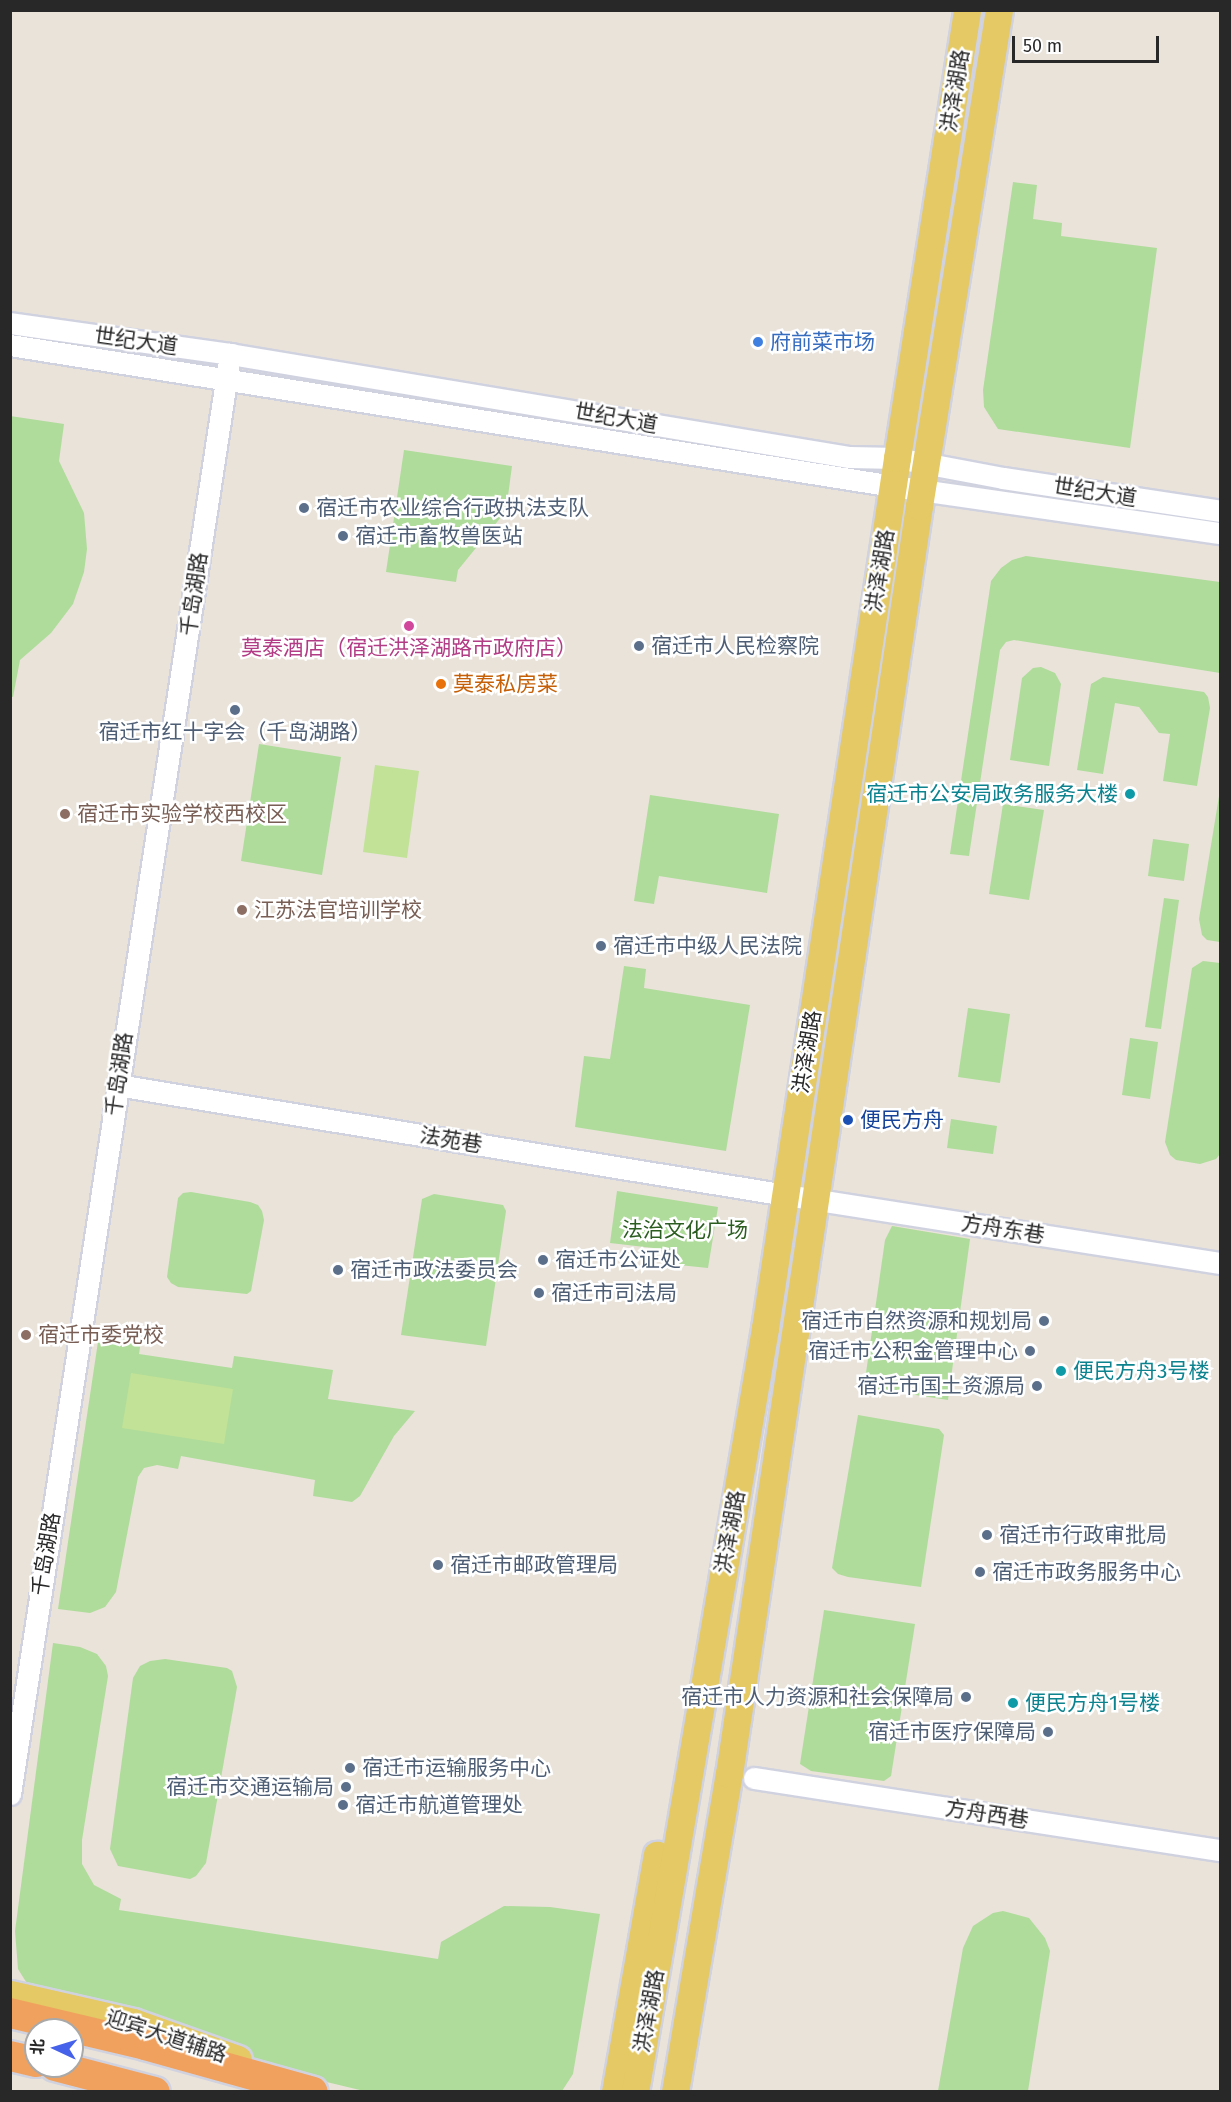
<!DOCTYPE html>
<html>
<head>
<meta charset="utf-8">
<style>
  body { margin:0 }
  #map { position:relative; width:1231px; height:2102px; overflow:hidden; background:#e9e3da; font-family:"Fira Sans","Noto Sans SC",sans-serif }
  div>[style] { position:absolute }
  .green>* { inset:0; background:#afdc9a }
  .pitch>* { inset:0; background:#c1e297 }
  .roads { filter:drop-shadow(2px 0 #d0d2e0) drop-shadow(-2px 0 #d0d2e0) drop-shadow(0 2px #d0d2e0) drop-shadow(0 -2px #d0d2e0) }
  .minor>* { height:21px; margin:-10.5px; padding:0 10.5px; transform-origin:10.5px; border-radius:10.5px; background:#fff }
  .major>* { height:27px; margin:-13.5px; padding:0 13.5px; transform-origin:13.5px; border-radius:13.5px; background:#e4c964 }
  .highway>* { height:30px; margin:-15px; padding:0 15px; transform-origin:15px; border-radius:15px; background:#f0a15e }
  .dots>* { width:16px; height:16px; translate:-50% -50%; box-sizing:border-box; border:3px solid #fff; border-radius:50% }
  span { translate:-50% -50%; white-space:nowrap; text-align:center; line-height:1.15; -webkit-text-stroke:5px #fff; paint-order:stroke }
  .street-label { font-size:21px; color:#282828 }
  .shop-label { font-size:21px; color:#366cbe }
  .left { translate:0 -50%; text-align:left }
  .service-label { font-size:21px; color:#4e5e75 }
  .right { translate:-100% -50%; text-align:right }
  .hotel-label { font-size:21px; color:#b23c85 }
  .food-label { font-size:21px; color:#c56008 }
  .culture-label { font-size:21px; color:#0d838f }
  .education-label { font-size:21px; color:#785e54 }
  .transit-label { font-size:21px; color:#164399 }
  .park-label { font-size:21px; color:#2a5d1f }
  .frame { position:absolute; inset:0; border:12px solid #282828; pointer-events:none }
  .north { position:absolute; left:24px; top:2018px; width:60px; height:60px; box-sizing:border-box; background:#fff; border:2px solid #a9a9a9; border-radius:50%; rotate:274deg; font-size:16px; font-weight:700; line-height:24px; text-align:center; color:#282828 }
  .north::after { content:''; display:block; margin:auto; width:21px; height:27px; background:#4661ea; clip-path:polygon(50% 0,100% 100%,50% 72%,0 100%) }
  .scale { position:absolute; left:1012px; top:36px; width:147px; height:27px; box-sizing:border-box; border:3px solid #282828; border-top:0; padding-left:8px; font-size:18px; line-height:21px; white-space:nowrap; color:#282828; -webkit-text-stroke:4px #fff; paint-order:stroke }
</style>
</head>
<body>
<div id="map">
  <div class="green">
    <div style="clip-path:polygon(1013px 182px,1037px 185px,1033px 219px,1062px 223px,1061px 236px,1157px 248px,1130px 448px,998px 429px,984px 407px,983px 390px)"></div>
    <div style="clip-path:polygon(10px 416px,64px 424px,59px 461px,84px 513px,87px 549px,84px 572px,73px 604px,51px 633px,20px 660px,13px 697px,10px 696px)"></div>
    <div style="clip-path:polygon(404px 450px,512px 466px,506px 511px,458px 570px,456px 582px,386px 572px)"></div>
    <div style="clip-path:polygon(1026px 556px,1220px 582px,1220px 673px,1014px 640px,1006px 642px,1000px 650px,969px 856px,950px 854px,991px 581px,1001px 568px,1012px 560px)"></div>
    <div style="clip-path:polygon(1041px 667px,1055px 673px,1061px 684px,1049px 766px,1010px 760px,1022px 678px,1033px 668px)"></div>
    <div style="clip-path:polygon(1103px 677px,1204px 692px,1208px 697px,1210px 708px,1197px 786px,1163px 781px,1170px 734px,1159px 733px,1139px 707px,1115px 703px,1103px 774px,1077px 770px,1091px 684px)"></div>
    <div style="clip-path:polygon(259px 744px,341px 757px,322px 875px,241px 861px)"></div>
    <div style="clip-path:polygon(1220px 790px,1220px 942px,1207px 940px,1202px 935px,1199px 919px)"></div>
    <div style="clip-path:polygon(650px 795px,779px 814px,767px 893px,659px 876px,654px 904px,634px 901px)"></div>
    <div style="clip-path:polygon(1003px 804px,1044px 810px,1029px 900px,989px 894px)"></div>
    <div style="clip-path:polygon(1153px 839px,1189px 844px,1184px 881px,1148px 876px)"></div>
    <div style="clip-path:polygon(1164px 898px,1179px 900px,1161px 1029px,1145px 1027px)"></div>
    <div style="clip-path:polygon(1203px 961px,1220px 963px,1220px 1154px,1216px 1159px,1200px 1164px,1176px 1160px,1170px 1155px,1165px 1142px,1192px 968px)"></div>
    <div style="clip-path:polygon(624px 966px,646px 969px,644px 988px,750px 1005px,726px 1151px,575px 1127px,584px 1056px,610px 1059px)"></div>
    <div style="clip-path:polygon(968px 1008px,1010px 1014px,1000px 1083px,958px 1077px)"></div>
    <div style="clip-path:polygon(1130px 1038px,1158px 1042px,1150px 1099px,1122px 1095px)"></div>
    <div style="clip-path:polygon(951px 1119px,997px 1126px,993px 1154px,947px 1148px)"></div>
    <div style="clip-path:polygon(617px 1191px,718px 1207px,708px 1268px,679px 1265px,674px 1256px,662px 1249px,610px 1243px)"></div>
    <div style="clip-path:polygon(191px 1192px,250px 1202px,258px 1205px,262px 1211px,264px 1220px,251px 1291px,247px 1294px,178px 1287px,171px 1283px,167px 1277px,178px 1198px,183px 1193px)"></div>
    <div style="clip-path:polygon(434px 1194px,503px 1205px,506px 1211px,486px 1346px,401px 1335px,422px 1199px)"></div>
    <div style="clip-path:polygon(892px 1226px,970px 1239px,948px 1400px,864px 1387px,885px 1240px)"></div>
    <div style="clip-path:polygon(99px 1335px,141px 1341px,139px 1354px,232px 1368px,234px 1356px,333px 1370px,328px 1399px,415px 1411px,394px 1436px,360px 1496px,352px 1502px,313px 1496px,315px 1480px,181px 1456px,178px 1469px,157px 1465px,144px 1468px,138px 1477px,116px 1592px,105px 1607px,90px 1613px,58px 1609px)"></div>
    <div style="clip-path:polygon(858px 1415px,939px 1429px,944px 1435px,921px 1587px,848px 1577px,838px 1574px,832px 1568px)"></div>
    <div style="clip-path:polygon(824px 1610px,915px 1624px,891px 1776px,884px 1781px,811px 1771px,800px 1764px)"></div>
    <div style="clip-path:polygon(53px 1643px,80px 1647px,97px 1654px,106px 1666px,108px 1676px,82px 1840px,82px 1864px,94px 1885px,121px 1899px,119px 1910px,438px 1959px,441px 1942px,504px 1906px,550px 1907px,600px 1914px,573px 2074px,562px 2091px,364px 2091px,73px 2021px,33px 1993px,18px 1969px,15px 1931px)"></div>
    <div style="clip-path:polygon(165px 1659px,227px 1668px,232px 1671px,237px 1687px,206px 1863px,196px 1876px,190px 1879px,118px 1866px,110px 1849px,133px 1678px,140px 1666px,150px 1661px)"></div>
    <div style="clip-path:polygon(1003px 1911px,1029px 1918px,1045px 1938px,1050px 1951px,1028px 2091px,938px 2091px,963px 1948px,973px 1926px,993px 1913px)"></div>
  </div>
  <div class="pitch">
    <div style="clip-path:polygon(375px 765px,419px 771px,407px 858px,363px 852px)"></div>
    <div style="clip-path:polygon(131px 1373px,233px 1389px,224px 1444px,122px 1428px)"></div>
  </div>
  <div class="roads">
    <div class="minor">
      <div style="left:10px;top:323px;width:222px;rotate:8deg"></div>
      <div style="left:230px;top:354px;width:628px;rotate:9.45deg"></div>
      <div style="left:849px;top:457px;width:48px;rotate:1.2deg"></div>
      <div style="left:897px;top:458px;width:108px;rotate:10.7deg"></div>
      <div style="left:1003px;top:478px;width:219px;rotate:8.6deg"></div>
      <div style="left:10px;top:345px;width:894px;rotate:9.07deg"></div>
      <div style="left:893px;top:486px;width:330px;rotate:8.2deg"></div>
      <div style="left:117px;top:1085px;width:678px;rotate:9.34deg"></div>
      <div style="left:786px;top:1195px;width:439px;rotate:8.9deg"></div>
      <div style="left:754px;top:1778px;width:472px;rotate:8.8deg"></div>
      <div style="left:10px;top:1794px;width:1457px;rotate:-81.31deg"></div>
    </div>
    <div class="major">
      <div style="left:10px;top:1994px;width:126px;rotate:12.8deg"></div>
      <div style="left:133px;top:2022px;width:111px;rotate:19.4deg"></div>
      <div style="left:615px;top:2092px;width:241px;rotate:-80deg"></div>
      <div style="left:635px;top:2092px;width:775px;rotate:-80.34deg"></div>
      <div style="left:765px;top:1328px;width:880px;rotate:-81.37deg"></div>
      <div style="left:897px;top:458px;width:453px;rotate:-81.1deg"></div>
      <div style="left:675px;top:2092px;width:323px;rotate:-80.4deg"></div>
      <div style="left:729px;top:1774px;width:1282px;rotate:-81.48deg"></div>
      <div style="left:919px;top:506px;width:502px;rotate:-80.84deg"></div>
    </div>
    <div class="highway">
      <div style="left:10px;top:2013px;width:139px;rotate:13.3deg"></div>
      <div style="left:145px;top:2045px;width:174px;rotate:15.6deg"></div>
      <div style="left:10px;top:2056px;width:27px;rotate:13deg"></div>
      <div style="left:55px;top:2066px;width:103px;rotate:14.6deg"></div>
    </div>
  </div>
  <div class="dots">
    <div style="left:758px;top:342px;background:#3f7fe0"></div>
    <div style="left:304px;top:508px;background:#5c6f8a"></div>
    <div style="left:343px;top:536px;background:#5c6f8a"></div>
    <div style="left:409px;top:626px;background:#d1479c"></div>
    <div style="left:639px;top:646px;background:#5c6f8a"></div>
    <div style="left:441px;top:684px;background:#e8710a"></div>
    <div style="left:235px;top:710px;background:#5c6f8a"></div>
    <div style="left:1130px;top:794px;background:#0f9aa8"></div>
    <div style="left:65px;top:814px;background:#8d6e63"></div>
    <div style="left:242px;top:910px;background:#8d6e63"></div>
    <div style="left:601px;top:946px;background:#5c6f8a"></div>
    <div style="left:848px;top:1120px;background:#1a4fb4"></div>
    <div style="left:543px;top:1260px;background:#5c6f8a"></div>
    <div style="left:338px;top:1270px;background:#5c6f8a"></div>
    <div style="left:539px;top:1293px;background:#5c6f8a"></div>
    <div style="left:1044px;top:1321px;background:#5c6f8a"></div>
    <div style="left:26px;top:1335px;background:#8d6e63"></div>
    <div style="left:1030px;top:1351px;background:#5c6f8a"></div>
    <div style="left:1061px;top:1371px;background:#0f9aa8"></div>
    <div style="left:1037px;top:1386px;background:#5c6f8a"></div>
    <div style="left:987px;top:1535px;background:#5c6f8a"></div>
    <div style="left:438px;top:1565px;background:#5c6f8a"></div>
    <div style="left:980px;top:1572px;background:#5c6f8a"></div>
    <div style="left:966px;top:1697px;background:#5c6f8a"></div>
    <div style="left:1013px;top:1703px;background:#0f9aa8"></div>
    <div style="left:1048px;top:1732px;background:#5c6f8a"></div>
    <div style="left:350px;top:1768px;background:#5c6f8a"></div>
    <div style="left:346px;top:1787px;background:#5c6f8a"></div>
    <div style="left:343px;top:1805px;background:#5c6f8a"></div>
  </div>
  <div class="street-label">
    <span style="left:955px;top:91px;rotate:-81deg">洪泽湖路</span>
    <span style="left:136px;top:341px;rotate:8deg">世纪大道</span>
    <span style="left:616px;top:418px;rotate:10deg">世纪大道</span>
    <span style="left:1095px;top:492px;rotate:9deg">世纪大道</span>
    <span style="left:880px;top:571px;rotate:-81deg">洪泽湖路</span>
    <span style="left:194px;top:594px;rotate:-82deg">千岛湖路</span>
    <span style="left:807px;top:1052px;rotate:-81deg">洪泽湖路</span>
    <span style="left:119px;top:1074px;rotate:-82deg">千岛湖路</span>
    <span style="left:451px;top:1140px;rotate:9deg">法苑巷</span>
    <span style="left:1003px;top:1229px;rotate:9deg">方舟东巷</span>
    <span style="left:730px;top:1532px;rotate:-80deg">洪泽湖路</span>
    <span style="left:46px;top:1554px;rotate:-81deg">千岛湖路</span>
    <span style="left:987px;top:1814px;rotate:9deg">方舟西巷</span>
    <span style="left:649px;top:2011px;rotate:-80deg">洪泽湖路</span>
    <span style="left:166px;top:2036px;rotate:18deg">迎宾大道辅路</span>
  </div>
  <div class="shop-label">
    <span class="left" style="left:770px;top:342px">府前菜市场</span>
  </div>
  <div class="service-label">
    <span class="left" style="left:316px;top:508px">宿迁市农业综合行政执法支队</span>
    <span class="left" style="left:355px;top:536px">宿迁市畜牧兽医站</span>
    <span class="left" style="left:651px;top:646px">宿迁市人民检察院</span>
    <span style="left:235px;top:732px">宿迁市红十字会（千岛湖路）</span>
    <span class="left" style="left:613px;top:946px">宿迁市中级人民法院</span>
    <span class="left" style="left:555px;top:1260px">宿迁市公证处</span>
    <span class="left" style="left:350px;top:1270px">宿迁市政法委员会</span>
    <span class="left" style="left:551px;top:1293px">宿迁市司法局</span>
    <span class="right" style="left:1032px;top:1321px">宿迁市自然资源和规划局</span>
    <span class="right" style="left:1018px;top:1351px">宿迁市公积金管理中心</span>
    <span class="right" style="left:1025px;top:1386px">宿迁市国土资源局</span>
    <span class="left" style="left:999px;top:1535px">宿迁市行政审批局</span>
    <span class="left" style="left:450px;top:1565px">宿迁市邮政管理局</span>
    <span class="left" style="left:992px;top:1572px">宿迁市政务服务中心</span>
    <span class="right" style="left:954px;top:1697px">宿迁市人力资源和社会保障局</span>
    <span class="right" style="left:1036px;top:1732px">宿迁市医疗保障局</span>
    <span class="left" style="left:362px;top:1768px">宿迁市运输服务中心</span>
    <span class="right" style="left:334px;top:1787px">宿迁市交通运输局</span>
    <span class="left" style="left:355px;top:1805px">宿迁市航道管理处</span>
  </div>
  <div class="hotel-label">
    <span style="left:409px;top:648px">莫泰酒店（宿迁洪泽湖路市政府店）</span>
  </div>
  <div class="food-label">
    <span class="left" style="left:453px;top:684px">莫泰私房菜</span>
  </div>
  <div class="culture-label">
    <span class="right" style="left:1118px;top:794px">宿迁市公安局政务服务大楼</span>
    <span class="left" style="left:1073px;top:1371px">便民方舟3号楼</span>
    <span class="left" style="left:1025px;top:1703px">便民方舟1号楼</span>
  </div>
  <div class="education-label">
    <span class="left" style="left:77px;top:814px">宿迁市实验学校西校区</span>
    <span class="left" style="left:254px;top:910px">江苏法官培训学校</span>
    <span class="left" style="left:38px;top:1335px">宿迁市委党校</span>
  </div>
  <div class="transit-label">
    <span class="left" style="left:860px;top:1120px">便民方舟</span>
  </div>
  <div class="park-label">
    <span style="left:685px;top:1230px">法治文化广场</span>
  </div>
  <div class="frame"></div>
  <div class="north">北</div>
  <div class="scale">50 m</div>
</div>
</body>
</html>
